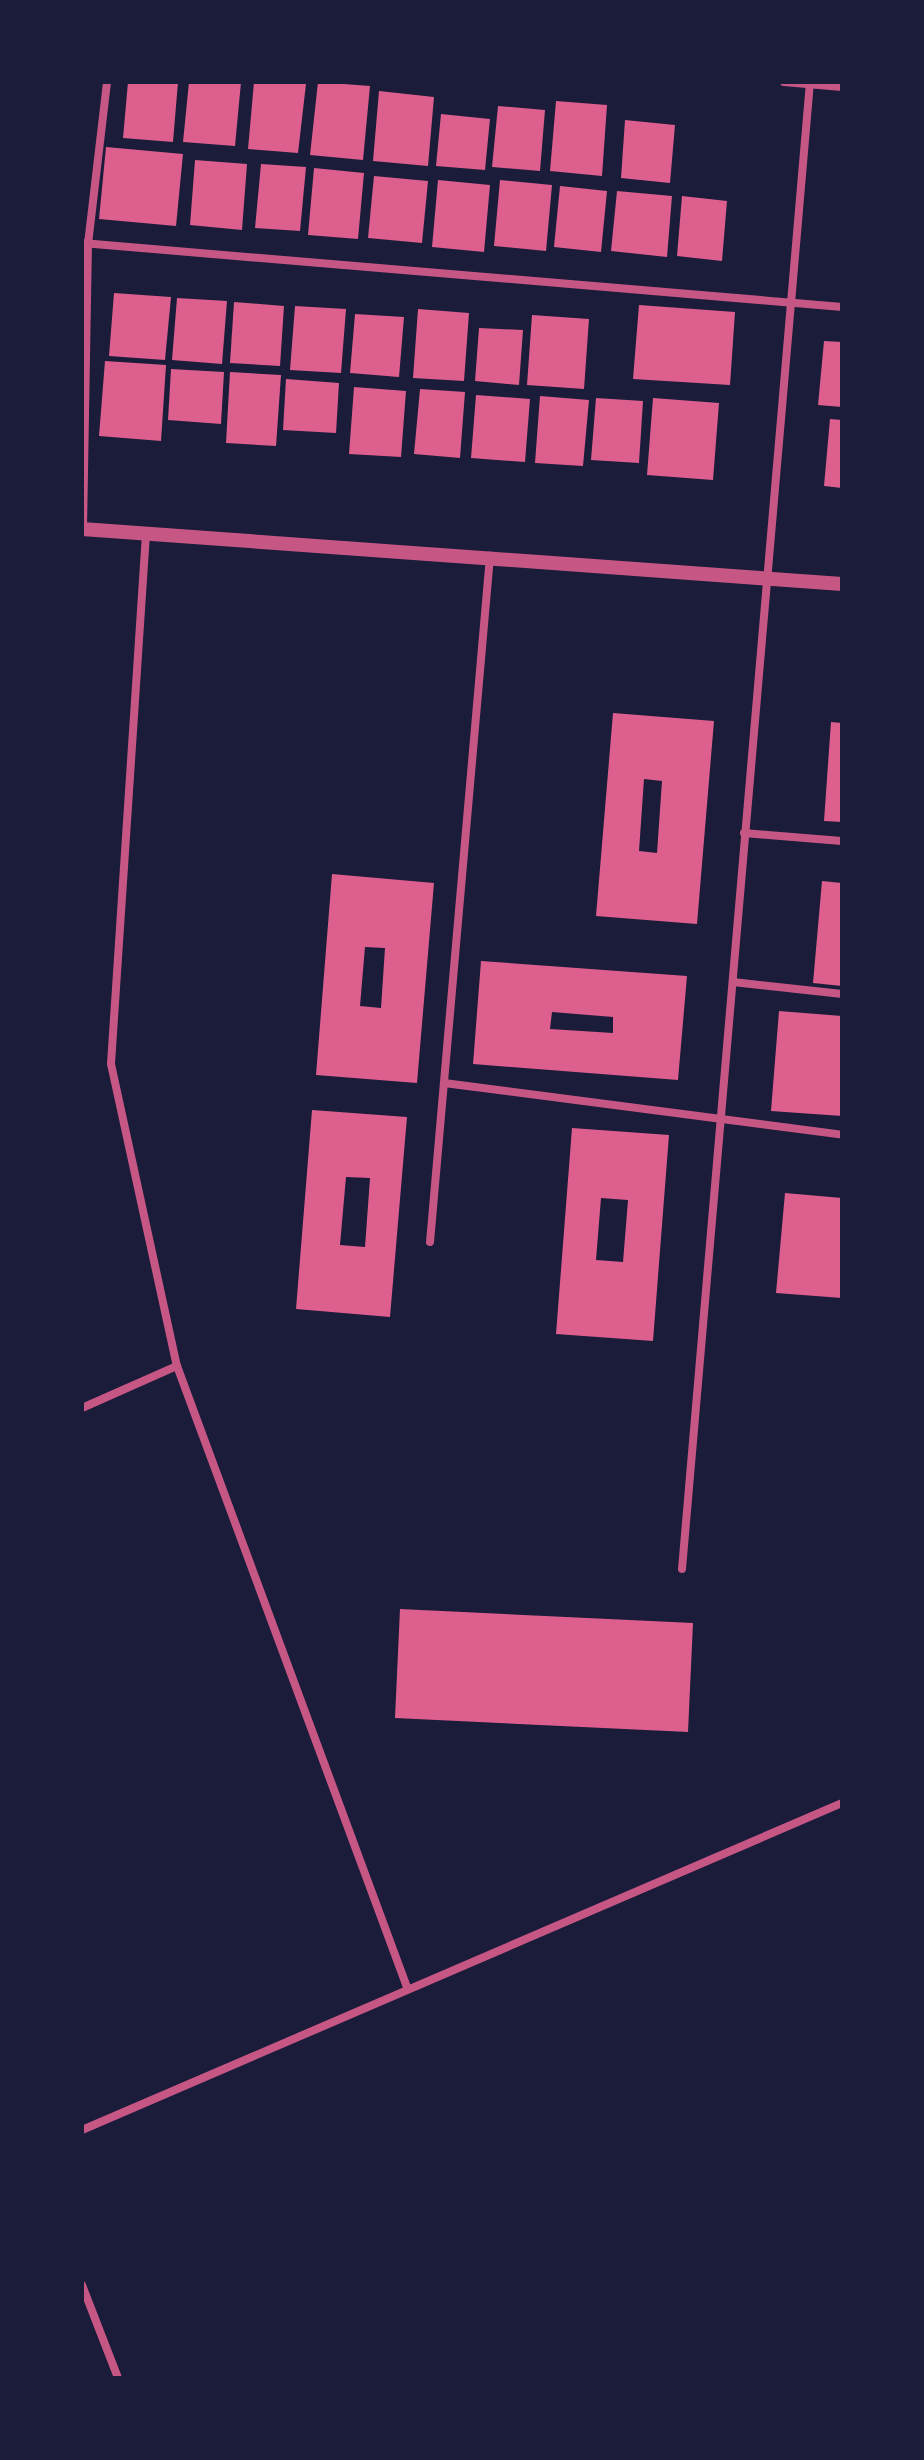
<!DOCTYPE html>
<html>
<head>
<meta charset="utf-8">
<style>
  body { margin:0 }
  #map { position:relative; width:924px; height:2460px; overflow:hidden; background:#1b1b3a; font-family:Overpass,sans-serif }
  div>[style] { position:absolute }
  .building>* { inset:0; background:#dd5f8e }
  .minor>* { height:8px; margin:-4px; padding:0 4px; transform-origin:4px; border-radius:4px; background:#c65784 }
  .tertiary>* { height:14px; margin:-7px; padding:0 7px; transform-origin:7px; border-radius:7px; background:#c65784 }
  span { translate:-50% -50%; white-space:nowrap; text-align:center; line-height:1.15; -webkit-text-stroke:6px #1b1b3a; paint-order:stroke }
  .frame { position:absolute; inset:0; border:84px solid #1b1b3a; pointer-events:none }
</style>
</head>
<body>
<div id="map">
  <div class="building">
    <div style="clip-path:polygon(128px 82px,178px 82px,173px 142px,123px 138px)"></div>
    <div style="clip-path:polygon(189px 82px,241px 82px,235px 146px,183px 142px)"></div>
    <div style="clip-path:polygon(254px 82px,306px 84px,298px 153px,248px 149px)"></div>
    <div style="clip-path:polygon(318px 82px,370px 86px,363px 160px,310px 155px)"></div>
    <div style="clip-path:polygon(379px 91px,434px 97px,428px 166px,373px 161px)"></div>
    <div style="clip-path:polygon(556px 101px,607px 105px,602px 176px,550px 171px)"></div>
    <div style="clip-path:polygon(498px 106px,545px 110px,540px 171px,492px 167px)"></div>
    <div style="clip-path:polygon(441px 114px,490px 119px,485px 170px,436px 166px)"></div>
    <div style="clip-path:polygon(625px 120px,675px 125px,670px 183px,621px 178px)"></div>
    <div style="clip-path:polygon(106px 147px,183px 154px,176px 226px,99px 219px)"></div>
    <div style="clip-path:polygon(195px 160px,247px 164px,242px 230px,190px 225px)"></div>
    <div style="clip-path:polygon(261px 164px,306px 167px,300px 231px,255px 228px)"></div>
    <div style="clip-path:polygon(314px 168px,364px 173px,358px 239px,308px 235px)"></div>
    <div style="clip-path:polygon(374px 176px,428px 181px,422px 243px,368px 238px)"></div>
    <div style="clip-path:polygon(438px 180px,490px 185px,484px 252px,432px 247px)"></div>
    <div style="clip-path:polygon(500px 180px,552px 185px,546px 251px,494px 246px)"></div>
    <div style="clip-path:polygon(560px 186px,607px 191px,601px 252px,554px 247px)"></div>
    <div style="clip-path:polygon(617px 191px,672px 196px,667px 257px,611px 251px)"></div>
    <div style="clip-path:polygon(682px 196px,727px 201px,722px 261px,677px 256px)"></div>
    <div style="clip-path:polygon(114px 293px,171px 297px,165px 360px,109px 356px)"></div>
    <div style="clip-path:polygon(177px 298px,227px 301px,222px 364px,172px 360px)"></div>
    <div style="clip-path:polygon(234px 302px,284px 306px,280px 366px,230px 363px)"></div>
    <div style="clip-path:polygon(639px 305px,735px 312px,730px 385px,633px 379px)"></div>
    <div style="clip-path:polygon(295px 306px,346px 309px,341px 373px,290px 370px)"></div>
    <div style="clip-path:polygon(418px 309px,469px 313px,464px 381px,413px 378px)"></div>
    <div style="clip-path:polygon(355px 314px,404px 317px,399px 377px,350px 373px)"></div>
    <div style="clip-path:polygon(532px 315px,589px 319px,584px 389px,527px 385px)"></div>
    <div style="clip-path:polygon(479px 328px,523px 330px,519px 385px,475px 381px)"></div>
    <div style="clip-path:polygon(824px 341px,842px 342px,842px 407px,818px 405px)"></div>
    <div style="clip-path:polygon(105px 361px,166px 365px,161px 441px,99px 436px)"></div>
    <div style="clip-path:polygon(171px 369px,224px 372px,221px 424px,168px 420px)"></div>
    <div style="clip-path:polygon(230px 372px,281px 375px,276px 446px,226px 443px)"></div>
    <div style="clip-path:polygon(286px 379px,339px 383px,336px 433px,283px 430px)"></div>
    <div style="clip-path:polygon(354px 387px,406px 391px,401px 457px,349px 454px)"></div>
    <div style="clip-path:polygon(420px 389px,465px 392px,460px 458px,414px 454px)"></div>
    <div style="clip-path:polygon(476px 395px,530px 399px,525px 462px,471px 458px)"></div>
    <div style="clip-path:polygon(540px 396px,589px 400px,583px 466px,535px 463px)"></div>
    <div style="clip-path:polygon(596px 398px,643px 401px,639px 463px,591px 460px)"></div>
    <div style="clip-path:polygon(653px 398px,719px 403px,713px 480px,647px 475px)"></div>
    <div style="clip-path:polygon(830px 419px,842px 420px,842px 488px,824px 486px)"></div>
    <div style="clip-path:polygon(evenodd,613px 713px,714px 721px,697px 924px,596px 916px,613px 713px,644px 779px,662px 781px,657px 853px,639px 851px,644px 779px)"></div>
    <div style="clip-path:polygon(831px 722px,842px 723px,842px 822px,824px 821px)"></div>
    <div style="clip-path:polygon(evenodd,332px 874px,434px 883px,417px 1083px,316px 1075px,332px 874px,365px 947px,385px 948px,381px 1008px,360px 1006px,365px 947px)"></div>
    <div style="clip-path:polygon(822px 881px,842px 883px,842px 986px,813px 983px)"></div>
    <div style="clip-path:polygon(evenodd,481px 961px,687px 976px,678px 1080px,473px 1064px,481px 961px,552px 1012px,613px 1017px,613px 1033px,550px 1029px,552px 1012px)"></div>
    <div style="clip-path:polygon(779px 1011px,842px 1016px,842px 1116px,771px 1111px)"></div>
    <div style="clip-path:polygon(evenodd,312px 1110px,407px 1117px,390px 1317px,296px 1309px,312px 1110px,346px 1177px,370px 1178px,365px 1247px,340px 1245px,346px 1177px)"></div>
    <div style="clip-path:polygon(evenodd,572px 1128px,669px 1135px,653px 1341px,556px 1334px,572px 1128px,601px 1198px,628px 1200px,623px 1262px,596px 1260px,601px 1198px)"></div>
    <div style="clip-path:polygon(785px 1193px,842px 1198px,842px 1298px,776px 1293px)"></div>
    <div style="clip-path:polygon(400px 1609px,693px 1623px,688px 1732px,395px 1718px)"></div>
  </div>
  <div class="minor">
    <div style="left:784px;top:82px;width:58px;rotate:4.9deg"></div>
    <div style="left:82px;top:243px;width:763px;rotate:4.81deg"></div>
    <div style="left:83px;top:529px;width:285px;rotate:-89deg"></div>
    <div style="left:88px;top:244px;width:163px;rotate:-83.3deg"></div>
    <div style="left:146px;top:534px;width:531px;rotate:93.78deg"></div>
    <div style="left:111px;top:1064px;width:309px;rotate:77.7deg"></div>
    <div style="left:177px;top:1366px;width:662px;rotate:69.68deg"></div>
    <div style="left:744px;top:833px;width:98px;rotate:4.7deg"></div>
    <div style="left:733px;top:982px;width:110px;rotate:6.3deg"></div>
    <div style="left:444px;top:1083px;width:401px;rotate:7.4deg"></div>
    <div style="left:430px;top:1242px;width:689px;rotate:-85deg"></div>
    <div style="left:82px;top:1408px;width:104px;rotate:-23.9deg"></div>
    <div style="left:682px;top:1569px;width:1492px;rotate:-85.08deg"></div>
    <div style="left:82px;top:2130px;width:827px;rotate:-23.28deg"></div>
    <div style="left:82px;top:2285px;width:100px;rotate:68.8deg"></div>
  </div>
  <div class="tertiary">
    <div style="left:82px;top:529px;width:762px;rotate:4.14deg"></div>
  </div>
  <div class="frame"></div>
</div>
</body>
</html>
